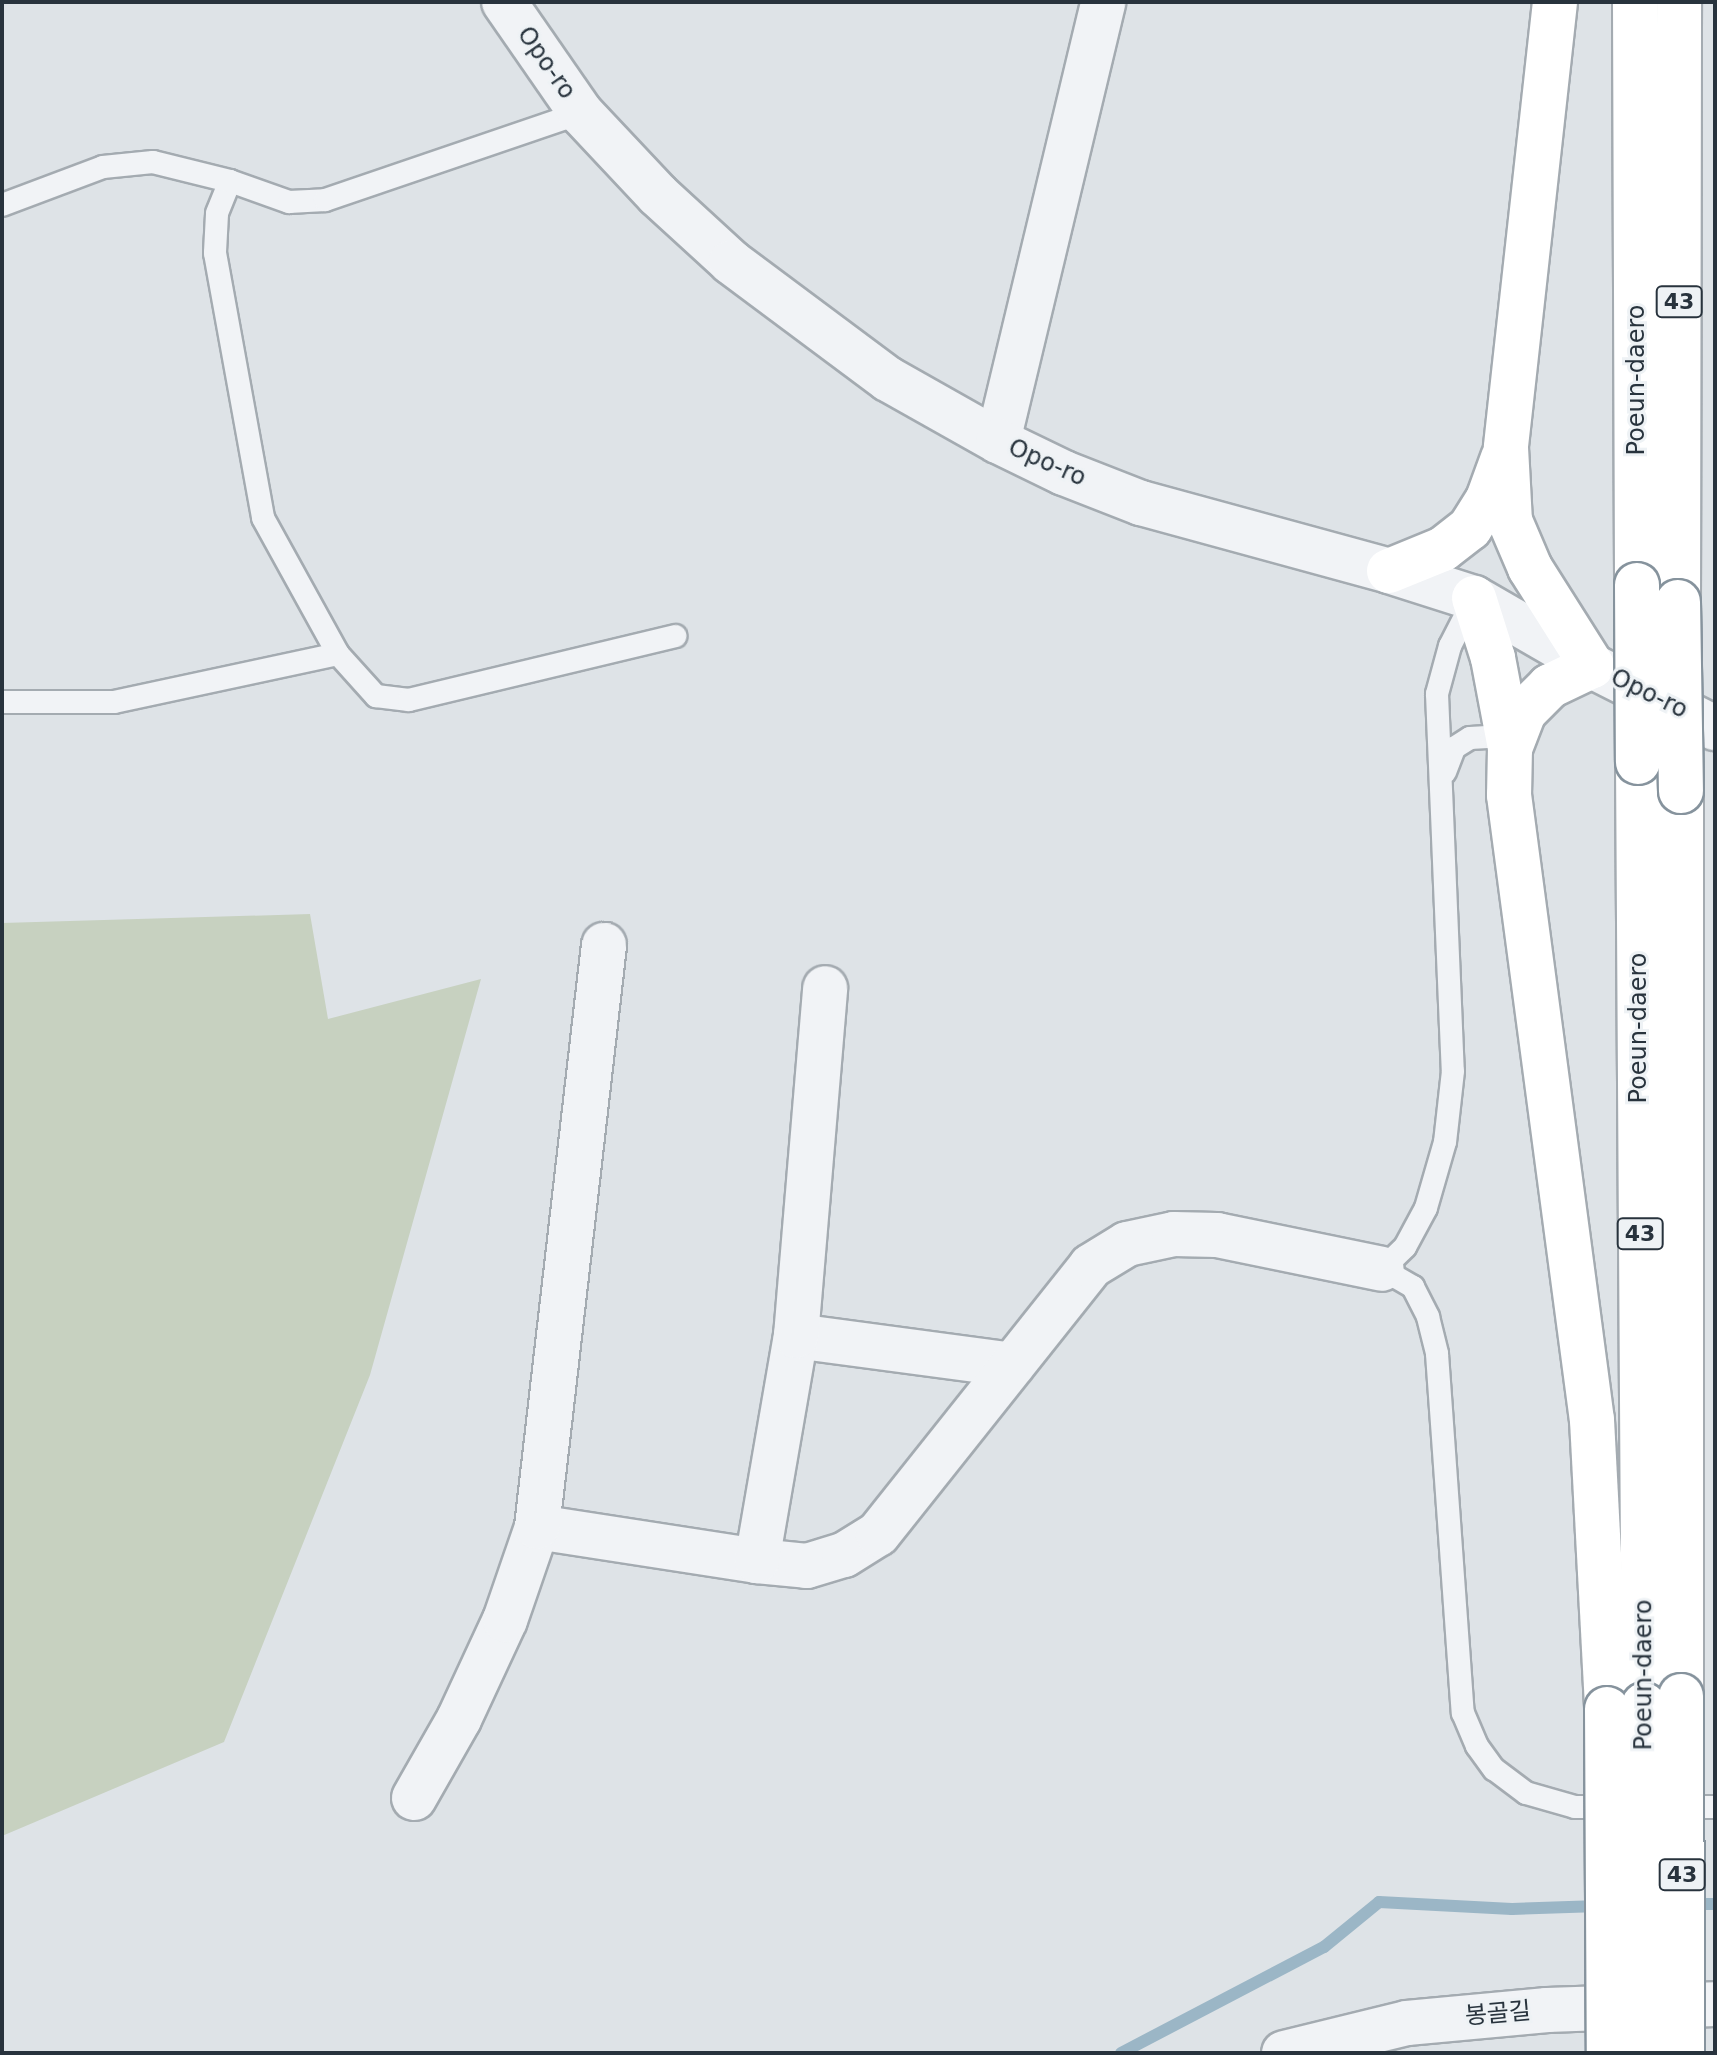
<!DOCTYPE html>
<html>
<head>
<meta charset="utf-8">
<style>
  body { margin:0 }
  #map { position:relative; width:1717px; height:2055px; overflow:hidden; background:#dee3e7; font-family:"DejaVu Sans","Noto Sans KR",sans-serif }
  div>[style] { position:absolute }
  .green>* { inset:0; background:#c7d1c0 }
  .stream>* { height:12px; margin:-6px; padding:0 6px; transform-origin:6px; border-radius:6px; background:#9bb6c6 }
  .roads { filter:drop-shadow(2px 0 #a4abb1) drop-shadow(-2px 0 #a4abb1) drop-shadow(0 2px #a4abb1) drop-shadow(0 -2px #a4abb1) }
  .service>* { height:22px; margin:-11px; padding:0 11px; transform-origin:11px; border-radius:11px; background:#f1f3f6 }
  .minor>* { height:44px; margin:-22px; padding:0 22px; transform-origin:22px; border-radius:22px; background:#f1f3f6 }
  .tertiary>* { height:44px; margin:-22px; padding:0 22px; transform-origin:22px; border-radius:22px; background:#f1f3f6 }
  .trunk>* { height:44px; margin:-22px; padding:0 22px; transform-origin:22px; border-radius:22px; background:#fff }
  .bridges { filter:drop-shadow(2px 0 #86939d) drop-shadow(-2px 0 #86939d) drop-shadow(0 2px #86939d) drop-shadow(0 -2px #86939d) }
  .trunk-bridge>* { height:44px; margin:-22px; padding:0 22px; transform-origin:22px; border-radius:22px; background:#fff }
  span { translate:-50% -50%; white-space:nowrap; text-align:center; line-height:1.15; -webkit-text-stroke:6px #eef2f5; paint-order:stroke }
  .shield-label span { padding:2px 6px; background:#eef2f5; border:2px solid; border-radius:6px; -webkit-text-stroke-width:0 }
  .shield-label { font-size:22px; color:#28333d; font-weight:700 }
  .street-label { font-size:24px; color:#28333d }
  .frame { position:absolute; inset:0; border:4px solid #28333d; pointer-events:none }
</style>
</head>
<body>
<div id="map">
  <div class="green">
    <div style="clip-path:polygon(310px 914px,328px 1019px,481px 979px,370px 1375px,224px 1742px,2px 1836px,2px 923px)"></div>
  </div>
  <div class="stream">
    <div style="left:1690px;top:1904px;width:25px"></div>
    <div style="left:1121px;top:2053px;width:229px;rotate:-27.6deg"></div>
    <div style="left:1324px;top:1947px;width:71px;rotate:-39.3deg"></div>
    <div style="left:1379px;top:1902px;width:133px;rotate:3deg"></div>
    <div style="left:1512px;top:1909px;width:87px;rotate:-2deg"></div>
  </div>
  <div class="roads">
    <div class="service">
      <div style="left:230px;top:181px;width:35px;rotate:112deg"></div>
      <div style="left:217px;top:214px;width:39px;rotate:93deg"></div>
      <div style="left:215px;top:253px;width:269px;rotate:79.7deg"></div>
      <div style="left:263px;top:518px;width:155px;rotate:61.1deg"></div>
      <div style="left:338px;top:654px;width:57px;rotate:47.9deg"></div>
      <div style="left:376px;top:696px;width:33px;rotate:7deg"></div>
      <div style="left:409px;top:700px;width:274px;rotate:-13.5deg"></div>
      <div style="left:2px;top:205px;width:108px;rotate:-20.6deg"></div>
      <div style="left:103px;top:167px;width:50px;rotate:-5.7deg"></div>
      <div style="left:153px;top:162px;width:79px;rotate:13.9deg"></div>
      <div style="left:230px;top:181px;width:63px;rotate:19.6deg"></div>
      <div style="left:289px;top:202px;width:36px;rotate:-3deg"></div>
      <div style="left:325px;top:200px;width:270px;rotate:-18.8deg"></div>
      <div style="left:1472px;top:603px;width:48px;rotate:117.1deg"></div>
      <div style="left:1450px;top:646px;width:50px;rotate:105.2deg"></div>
      <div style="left:1437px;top:694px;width:377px;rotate:87.6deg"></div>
      <div style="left:1453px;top:1071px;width:71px;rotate:96.4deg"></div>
      <div style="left:1445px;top:1142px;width:69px;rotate:106.1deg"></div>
      <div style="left:1426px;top:1208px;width:44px;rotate:118.3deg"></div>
      <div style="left:1405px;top:1247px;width:32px;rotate:136deg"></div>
      <div style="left:1382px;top:1269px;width:36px;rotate:30deg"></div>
      <div style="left:1413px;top:1287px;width:34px;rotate:63deg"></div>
      <div style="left:1428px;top:1317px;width:38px;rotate:76deg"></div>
      <div style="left:1437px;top:1354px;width:360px;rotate:85.9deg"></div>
      <div style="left:1463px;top:1713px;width:36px;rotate:67deg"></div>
      <div style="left:1477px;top:1746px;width:29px;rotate:54deg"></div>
      <div style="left:1494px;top:1769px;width:40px;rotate:37deg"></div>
      <div style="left:1526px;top:1793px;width:51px;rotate:15.9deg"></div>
      <div style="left:1575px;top:1807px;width:38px"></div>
      <div style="left:2px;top:702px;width:112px"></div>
      <div style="left:114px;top:702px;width:229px;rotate:-12.1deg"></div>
      <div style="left:1445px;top:772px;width:26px;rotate:-69deg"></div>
      <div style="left:1454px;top:748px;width:19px;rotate:-32deg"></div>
      <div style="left:1470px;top:738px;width:22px;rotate:-3deg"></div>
      <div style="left:1492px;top:737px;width:21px;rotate:31deg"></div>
      <div style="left:1675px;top:1807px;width:40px"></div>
    </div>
    <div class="minor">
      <div style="left:998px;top:441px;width:451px;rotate:-76.5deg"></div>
      <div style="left:796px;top:1336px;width:218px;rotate:7.6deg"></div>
      <div style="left:537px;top:1527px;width:223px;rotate:8.8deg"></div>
      <div style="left:757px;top:1561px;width:50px;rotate:5.7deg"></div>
      <div style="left:807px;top:1566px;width:39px;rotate:-17deg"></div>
      <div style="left:844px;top:1555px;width:40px;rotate:-32deg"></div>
      <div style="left:878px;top:1534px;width:342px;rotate:-51.5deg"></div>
      <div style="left:1091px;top:1266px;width:42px;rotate:-31.4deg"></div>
      <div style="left:1127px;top:1244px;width:48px;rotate:-12deg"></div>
      <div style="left:1174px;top:1234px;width:43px;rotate:1.3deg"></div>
      <div style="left:1217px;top:1235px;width:168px;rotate:11.6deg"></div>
      <div style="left:757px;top:1561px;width:228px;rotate:-80.2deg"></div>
      <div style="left:796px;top:1336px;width:349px;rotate:-85.2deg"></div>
      <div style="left:414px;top:1798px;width:91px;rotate:-60.3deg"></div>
      <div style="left:459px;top:1719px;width:109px;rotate:-65.1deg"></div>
      <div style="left:505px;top:1620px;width:98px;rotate:-71deg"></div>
      <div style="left:537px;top:1527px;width:586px;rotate:-83.43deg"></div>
      <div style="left:1284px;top:2053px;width:127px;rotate:-13.7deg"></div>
      <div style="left:1407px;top:2023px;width:141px;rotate:-5.3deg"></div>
      <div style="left:1547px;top:2010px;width:168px;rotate:-2deg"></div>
    </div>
    <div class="tertiary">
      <div style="left:504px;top:2px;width:135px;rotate:55.3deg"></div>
      <div style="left:581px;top:113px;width:112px;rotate:46.8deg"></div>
      <div style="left:658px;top:195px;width:99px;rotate:42.5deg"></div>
      <div style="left:731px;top:262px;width:196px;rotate:36.7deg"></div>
      <div style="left:888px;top:379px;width:126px;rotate:29.4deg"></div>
      <div style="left:998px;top:441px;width:73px;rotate:25.9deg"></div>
      <div style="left:1064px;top:473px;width:83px;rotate:21.3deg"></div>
      <div style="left:1141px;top:503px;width:257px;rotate:15.3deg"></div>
      <div style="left:1389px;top:571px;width:89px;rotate:17.6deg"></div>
      <div style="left:1474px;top:598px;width:136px;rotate:30deg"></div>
      <div style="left:1592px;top:666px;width:138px;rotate:26.8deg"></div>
    </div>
    <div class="trunk">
      <div style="left:1555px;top:2px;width:449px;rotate:96.3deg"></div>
      <div style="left:1506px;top:448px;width:73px;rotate:86.9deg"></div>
      <div style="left:1510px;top:521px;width:51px;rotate:66.9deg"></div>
      <div style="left:1530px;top:568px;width:116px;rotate:57.7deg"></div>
      <div style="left:1592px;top:666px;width:47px;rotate:154.5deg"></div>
      <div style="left:1550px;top:686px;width:37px;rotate:135deg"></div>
      <div style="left:1524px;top:712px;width:39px;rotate:111deg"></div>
      <div style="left:1510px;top:748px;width:47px;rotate:91.2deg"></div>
      <div style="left:1509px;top:795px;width:630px;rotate:82.44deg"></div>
      <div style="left:1592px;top:1420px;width:289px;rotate:87deg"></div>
      <div style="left:1635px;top:2px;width:583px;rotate:89.8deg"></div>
      <div style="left:1389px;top:571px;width:58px;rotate:-22.2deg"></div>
      <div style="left:1443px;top:549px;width:34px;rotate:-38deg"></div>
      <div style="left:1470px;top:528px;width:34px;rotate:-58deg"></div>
      <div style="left:1488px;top:499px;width:44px;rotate:-69.9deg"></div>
      <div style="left:1474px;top:598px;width:63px;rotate:72.4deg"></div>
      <div style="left:1493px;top:658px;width:92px;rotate:79.3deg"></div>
      <div style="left:1678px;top:602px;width:600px;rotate:-89.9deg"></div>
      <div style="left:1638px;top:762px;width:943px;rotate:89.64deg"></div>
      <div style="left:1681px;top:791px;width:905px;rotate:90deg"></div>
    </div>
  </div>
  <div class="bridges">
    <div class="trunk-bridge">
      <div style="left:1637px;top:585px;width:177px;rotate:89.7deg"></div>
      <div style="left:1678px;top:602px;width:189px;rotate:89.1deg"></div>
      <div style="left:1681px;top:1696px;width:357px;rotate:89.8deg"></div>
      <div style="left:1607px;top:1709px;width:344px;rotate:89.7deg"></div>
      <div style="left:1641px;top:2053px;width:348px;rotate:-89.5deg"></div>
    </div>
  </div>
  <div class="shield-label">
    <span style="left:1679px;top:302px">43</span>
    <span style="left:1640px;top:1234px">43</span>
    <span style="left:1682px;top:1875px">43</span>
  </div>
  <div class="street-label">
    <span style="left:546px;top:63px;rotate:55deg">Opo-ro</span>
    <span style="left:1637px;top:380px;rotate:-90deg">Poeun-daero</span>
    <span style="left:1047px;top:463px;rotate:24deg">Opo-ro</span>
    <span style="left:1649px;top:694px;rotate:26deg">Opo-ro</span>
    <span style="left:1639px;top:1028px;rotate:-90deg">Poeun-daero</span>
    <span style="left:1644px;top:1675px;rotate:-90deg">Poeun-daero</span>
    <span style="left:1498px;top:2014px;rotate:-5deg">봉골길</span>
  </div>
  <div class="frame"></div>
</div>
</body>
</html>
